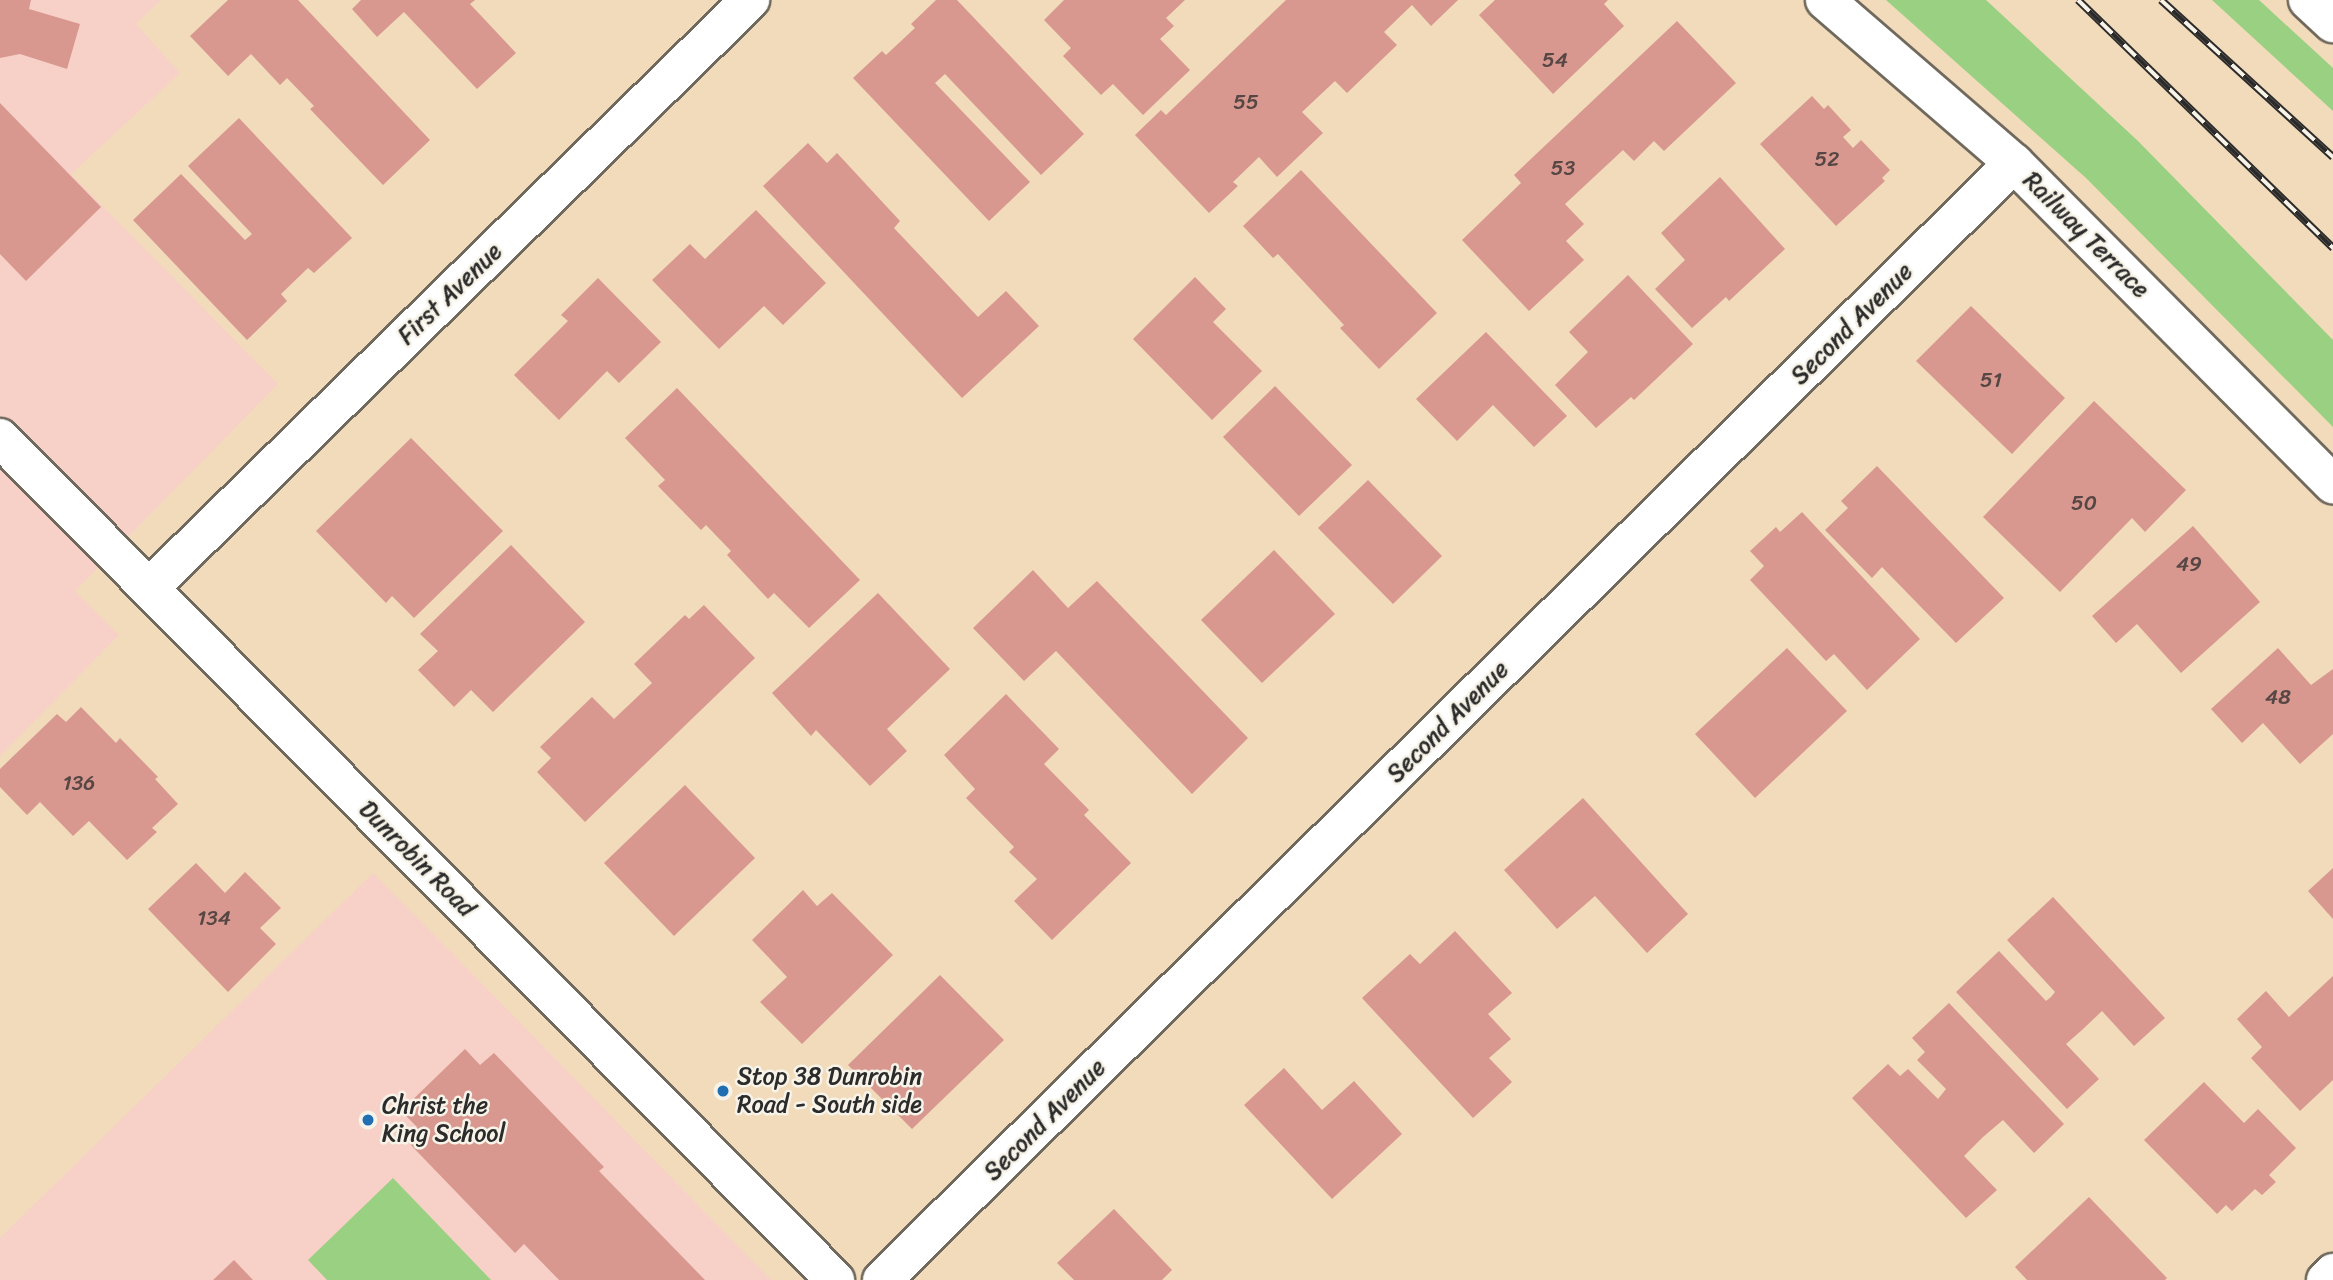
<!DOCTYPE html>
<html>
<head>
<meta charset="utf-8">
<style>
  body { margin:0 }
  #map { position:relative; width:2333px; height:1280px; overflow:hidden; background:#f1dbbb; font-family:Sriracha,sans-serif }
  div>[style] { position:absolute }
  .built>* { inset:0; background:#f7d1c7 }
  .green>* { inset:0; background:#9ad082 }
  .building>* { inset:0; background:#d8988f }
  .roads { filter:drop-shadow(2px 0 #70695d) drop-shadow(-2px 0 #70695d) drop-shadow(0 2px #70695d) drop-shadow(0 -2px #70695d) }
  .minor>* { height:38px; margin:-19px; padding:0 19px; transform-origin:19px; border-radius:19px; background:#fff }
  .tertiary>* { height:38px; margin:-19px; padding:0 19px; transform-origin:19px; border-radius:19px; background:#fff }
  .rail>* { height:8px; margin-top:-4px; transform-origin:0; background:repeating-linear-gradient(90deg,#f7f3e8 0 16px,#2b2b2b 0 32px); box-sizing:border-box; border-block:2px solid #2b2b2b }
  .dots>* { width:19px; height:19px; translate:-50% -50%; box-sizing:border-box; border:4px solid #f7f3e8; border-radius:50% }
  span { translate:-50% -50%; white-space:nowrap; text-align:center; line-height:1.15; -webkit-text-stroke:5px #f7f3e8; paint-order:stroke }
  .number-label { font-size:21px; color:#564644 }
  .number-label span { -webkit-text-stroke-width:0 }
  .street-label { font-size:24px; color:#2b2b2b }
  .poi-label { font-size:24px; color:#2b2b2b }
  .left { translate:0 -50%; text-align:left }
</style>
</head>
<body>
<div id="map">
  <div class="built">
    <div style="clip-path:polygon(0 0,161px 0,136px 24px,180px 73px,71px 174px,278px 384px,75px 591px,119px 635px,0 756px)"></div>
    <div style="clip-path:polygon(373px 873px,500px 1002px,771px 1280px,0 1280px,0 1238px)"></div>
  </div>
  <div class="green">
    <div style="clip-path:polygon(1886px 0,1986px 0,2138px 141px,2333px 340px,2333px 427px,2086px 178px)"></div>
    <div style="clip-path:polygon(2212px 0,2259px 0,2333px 68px,2333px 111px)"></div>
    <div style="clip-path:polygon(393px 1178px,491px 1280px,327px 1280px,308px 1260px)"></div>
  </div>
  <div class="building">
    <div style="clip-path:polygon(0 0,31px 0,29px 9px,80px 24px,67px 69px,20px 54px,0 58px)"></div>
    <div style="clip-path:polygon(228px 0,298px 0,430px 140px,383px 185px,310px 109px,314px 106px,287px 78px,280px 85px,251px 54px,228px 76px,190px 36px)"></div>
    <div style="clip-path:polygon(361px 0,475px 0,470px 4px,516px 53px,477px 89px,404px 12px,377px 37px,352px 9px)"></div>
    <div style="clip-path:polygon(936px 0,957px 0,1084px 134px,1041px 175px,945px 74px,935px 83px,1030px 182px,989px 221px,853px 78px,882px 51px,886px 55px,915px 28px,911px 24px)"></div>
    <div style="clip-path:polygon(1064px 0,1185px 0,1166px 18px,1174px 26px,1160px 39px,1190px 70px,1143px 115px,1113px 84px,1101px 95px,1063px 56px,1071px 48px,1044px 20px)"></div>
    <div style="clip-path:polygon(1286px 0,1458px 0,1431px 26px,1412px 5px,1384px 32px,1397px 45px,1347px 93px,1335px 81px,1302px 112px,1323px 133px,1277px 177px,1259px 157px,1233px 182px,1238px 186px,1209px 213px,1135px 135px,1161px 110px,1166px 115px)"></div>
    <div style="clip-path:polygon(1495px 0,1608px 0,1604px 4px,1624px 26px,1553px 94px,1479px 15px)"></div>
    <div style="clip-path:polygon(1677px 21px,1736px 83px,1664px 151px,1654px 141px,1634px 161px,1623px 150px,1565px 204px,1584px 224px,1566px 241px,1584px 260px,1529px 311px,1462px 240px,1521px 183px,1514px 175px)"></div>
    <div style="clip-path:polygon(1812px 96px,1824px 109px,1828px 105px,1851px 130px,1843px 137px,1853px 148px,1861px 140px,1890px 170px,1882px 178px,1885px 181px,1836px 226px,1760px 144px)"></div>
    <div style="clip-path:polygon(0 103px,101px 207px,26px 281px,0 254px)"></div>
    <div style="clip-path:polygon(239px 118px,352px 238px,314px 273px,308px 268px,281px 294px,287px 301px,247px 340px,133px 220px,181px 174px,245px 240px,252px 234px,188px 166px)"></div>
    <div style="clip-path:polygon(808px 143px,827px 163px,837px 153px,900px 221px,894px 228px,978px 317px,1006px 291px,1039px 326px,962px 398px,763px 186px)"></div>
    <div style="clip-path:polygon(1301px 170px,1437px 313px,1379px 369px,1340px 328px,1344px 325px,1278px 254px,1273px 258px,1243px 226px)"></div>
    <div style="clip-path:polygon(1720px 177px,1785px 249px,1729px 301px,1726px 297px,1692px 328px,1655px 289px,1685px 260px,1661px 233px)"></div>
    <div style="clip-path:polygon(756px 210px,826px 283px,783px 325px,764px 306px,719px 349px,652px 280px,690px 244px,705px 259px)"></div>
    <div style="clip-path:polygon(1628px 275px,1693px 344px,1634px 400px,1631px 397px,1596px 428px,1555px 385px,1588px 352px,1569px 332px)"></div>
    <div style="clip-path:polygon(1195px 277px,1226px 309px,1213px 322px,1262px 371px,1212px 420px,1133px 339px)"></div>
    <div style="clip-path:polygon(598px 278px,661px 342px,619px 383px,607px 371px,559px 420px,514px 375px,568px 321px,561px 315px)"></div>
    <div style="clip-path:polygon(1971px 306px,2065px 398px,2012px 454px,1916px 361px)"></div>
    <div style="clip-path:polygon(1486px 332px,1567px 416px,1534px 447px,1493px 405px,1457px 441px,1416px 399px)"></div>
    <div style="clip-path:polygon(1275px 386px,1352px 465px,1299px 516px,1223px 437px)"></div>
    <div style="clip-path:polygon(677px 388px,860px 580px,809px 628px,774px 593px,768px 599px,727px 555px,731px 551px,706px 525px,701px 530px,658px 486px,665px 480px,625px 438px)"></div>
    <div style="clip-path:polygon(2094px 401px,2186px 490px,2145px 532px,2132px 518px,2060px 592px,1983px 517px)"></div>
    <div style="clip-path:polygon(411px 438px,503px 531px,414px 618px,392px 596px,386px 603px,316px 531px)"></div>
    <div style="clip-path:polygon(1877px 466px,2004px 598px,1956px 643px,1882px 567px,1872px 578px,1825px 530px,1848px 508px,1841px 501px)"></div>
    <div style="clip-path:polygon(1368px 480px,1442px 556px,1393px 604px,1318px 528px)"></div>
    <div style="clip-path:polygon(1802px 512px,1920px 639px,1867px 690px,1834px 654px,1826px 661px,1750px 580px,1764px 566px,1750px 551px,1776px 527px,1780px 532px)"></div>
    <div style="clip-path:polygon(2193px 526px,2260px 602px,2181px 673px,2137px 624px,2116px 643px,2092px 616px)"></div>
    <div style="clip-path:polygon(511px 545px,585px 622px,493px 712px,471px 690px,454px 707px,418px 670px,438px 651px,420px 634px)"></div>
    <div style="clip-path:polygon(1274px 550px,1335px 614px,1262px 683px,1201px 620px)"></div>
    <div style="clip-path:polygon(1033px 570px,1068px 608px,1097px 581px,1248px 738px,1192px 794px,1056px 651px,1024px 681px,973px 628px)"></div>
    <div style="clip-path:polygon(878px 593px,950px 669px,887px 729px,907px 751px,870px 786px,816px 730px,811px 736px,772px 693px)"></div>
    <div style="clip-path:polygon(704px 605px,755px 658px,585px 822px,537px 772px,551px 758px,540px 747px,592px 697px,614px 719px,652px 683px,634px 664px,685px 615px,689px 619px)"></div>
    <div style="clip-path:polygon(1787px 648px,1847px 711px,1755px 798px,1695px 734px)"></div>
    <div style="clip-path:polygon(2278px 648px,2311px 685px,2333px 669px,2333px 734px,2300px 764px,2263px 723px,2242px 743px,2211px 709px)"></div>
    <div style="clip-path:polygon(1006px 694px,1059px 749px,1044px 764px,1089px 810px,1084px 815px,1131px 863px,1052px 940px,1014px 901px,1037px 879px,1009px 852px,1014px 847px,966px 798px,975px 789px,944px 755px)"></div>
    <div style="clip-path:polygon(81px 707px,116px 743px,120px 738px,158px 777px,155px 779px,178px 804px,152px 828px,157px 832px,127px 860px,89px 821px,73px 836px,40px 802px,27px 815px,0 787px,0 769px,57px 714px,66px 722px)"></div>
    <div style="clip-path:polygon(685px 785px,755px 858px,674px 936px,604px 863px)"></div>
    <div style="clip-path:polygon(1583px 798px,1688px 914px,1647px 953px,1595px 896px,1557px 929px,1504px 870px)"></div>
    <div style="clip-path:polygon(196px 863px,225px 893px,245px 872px,281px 908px,260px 928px,276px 944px,228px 992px,148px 909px)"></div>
    <div style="clip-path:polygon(2333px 868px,2333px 919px,2308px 891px)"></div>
    <div style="clip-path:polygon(803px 890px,817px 906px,832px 893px,893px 955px,802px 1044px,760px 1002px,787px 977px,752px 940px)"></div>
    <div style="clip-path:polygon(2053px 897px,2165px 1018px,2134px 1046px,2102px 1011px,2082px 1030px,2066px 1044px,2099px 1079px,2067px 1109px,1956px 992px,1999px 951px,2046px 1001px,2051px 997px,2055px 992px,2007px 940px)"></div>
    <div style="clip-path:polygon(1455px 931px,1512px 993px,1488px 1014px,1511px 1039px,1489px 1058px,1512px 1082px,1473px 1118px,1362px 998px,1410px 954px,1420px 964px)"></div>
    <div style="clip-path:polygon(940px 975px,1004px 1040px,912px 1129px,848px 1065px)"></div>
    <div style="clip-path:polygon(2333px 976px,2333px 1080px,2300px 1111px,2251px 1058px,2262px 1047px,2237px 1019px,2266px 991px,2289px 1017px)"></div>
    <div style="clip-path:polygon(1949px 1003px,2064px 1124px,2034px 1153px,2003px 1120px,1983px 1137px,1964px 1156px,1997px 1190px,1966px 1218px,1852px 1098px,1888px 1064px,1900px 1076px,1908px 1069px,1938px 1099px,1946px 1089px,1917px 1060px,1925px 1052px,1912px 1038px)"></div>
    <div style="clip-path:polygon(465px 1049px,480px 1065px,494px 1053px,604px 1167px,599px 1171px,705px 1280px,559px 1280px,524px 1244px,515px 1253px,405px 1139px,417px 1127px,401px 1111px)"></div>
    <div style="clip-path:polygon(1284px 1068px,1322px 1110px,1354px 1081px,1402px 1134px,1332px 1199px,1244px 1105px)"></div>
    <div style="clip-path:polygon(2204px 1082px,2244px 1123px,2258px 1109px,2296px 1148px,2269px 1175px,2276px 1182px,2262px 1195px,2255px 1189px,2232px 1211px,2226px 1205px,2217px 1214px,2144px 1140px)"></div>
    <div style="clip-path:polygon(2089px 1197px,2167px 1278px,2165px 1280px,2027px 1280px,2015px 1267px)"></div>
    <div style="clip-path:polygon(1114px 1209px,1172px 1270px,1162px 1280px,1074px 1280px,1057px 1263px)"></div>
    <div style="clip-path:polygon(234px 1260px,253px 1280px,213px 1280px)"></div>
  </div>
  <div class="roads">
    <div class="minor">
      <div style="left:1825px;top:0;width:250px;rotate:40.8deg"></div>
      <div style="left:2014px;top:163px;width:453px;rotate:45.2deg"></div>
      <div style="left:2308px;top:0;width:34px;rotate:43deg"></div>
      <div style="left:149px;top:588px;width:841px;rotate:-44.37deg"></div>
      <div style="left:882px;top:1280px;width:1590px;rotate:-44.62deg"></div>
      <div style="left:2326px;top:1280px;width:10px;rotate:-45deg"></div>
    </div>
    <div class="tertiary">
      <div style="left:0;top:438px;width:1186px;rotate:45.24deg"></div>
    </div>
  </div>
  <div class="rail">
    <div style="left:2078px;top:0;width:356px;rotate:44.2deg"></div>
    <div style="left:2161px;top:0;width:233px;rotate:42.4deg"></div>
  </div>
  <div class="dots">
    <div style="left:723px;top:1091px;background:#1f6fb2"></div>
    <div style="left:368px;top:1120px;background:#1f6fb2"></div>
  </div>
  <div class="number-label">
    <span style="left:1555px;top:60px">54</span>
    <span style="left:1246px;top:102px">55</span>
    <span style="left:1827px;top:159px">52</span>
    <span style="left:1563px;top:168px">53</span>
    <span style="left:1991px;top:380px">51</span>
    <span style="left:2084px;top:503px">50</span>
    <span style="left:2189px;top:564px">49</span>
    <span style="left:2278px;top:697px">48</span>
    <span style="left:79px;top:783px">136</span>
    <span style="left:214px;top:918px">134</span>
  </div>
  <div class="street-label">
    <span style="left:2086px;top:235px;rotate:45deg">Railway Terrace</span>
    <span style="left:450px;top:294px;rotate:-44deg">First Avenue</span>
    <span style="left:1852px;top:324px;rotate:-45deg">Second Avenue</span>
    <span style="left:1448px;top:722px;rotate:-45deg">Second Avenue</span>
    <span style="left:417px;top:859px;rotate:45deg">Dunrobin Road</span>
    <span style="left:1045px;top:1120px;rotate:-45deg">Second Avenue</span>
  </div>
  <div class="poi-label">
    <span class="left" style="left:737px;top:1091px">Stop 38 Dunrobin<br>Road - South side</span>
    <span class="left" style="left:382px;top:1120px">Christ the<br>King School</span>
  </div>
</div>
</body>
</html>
